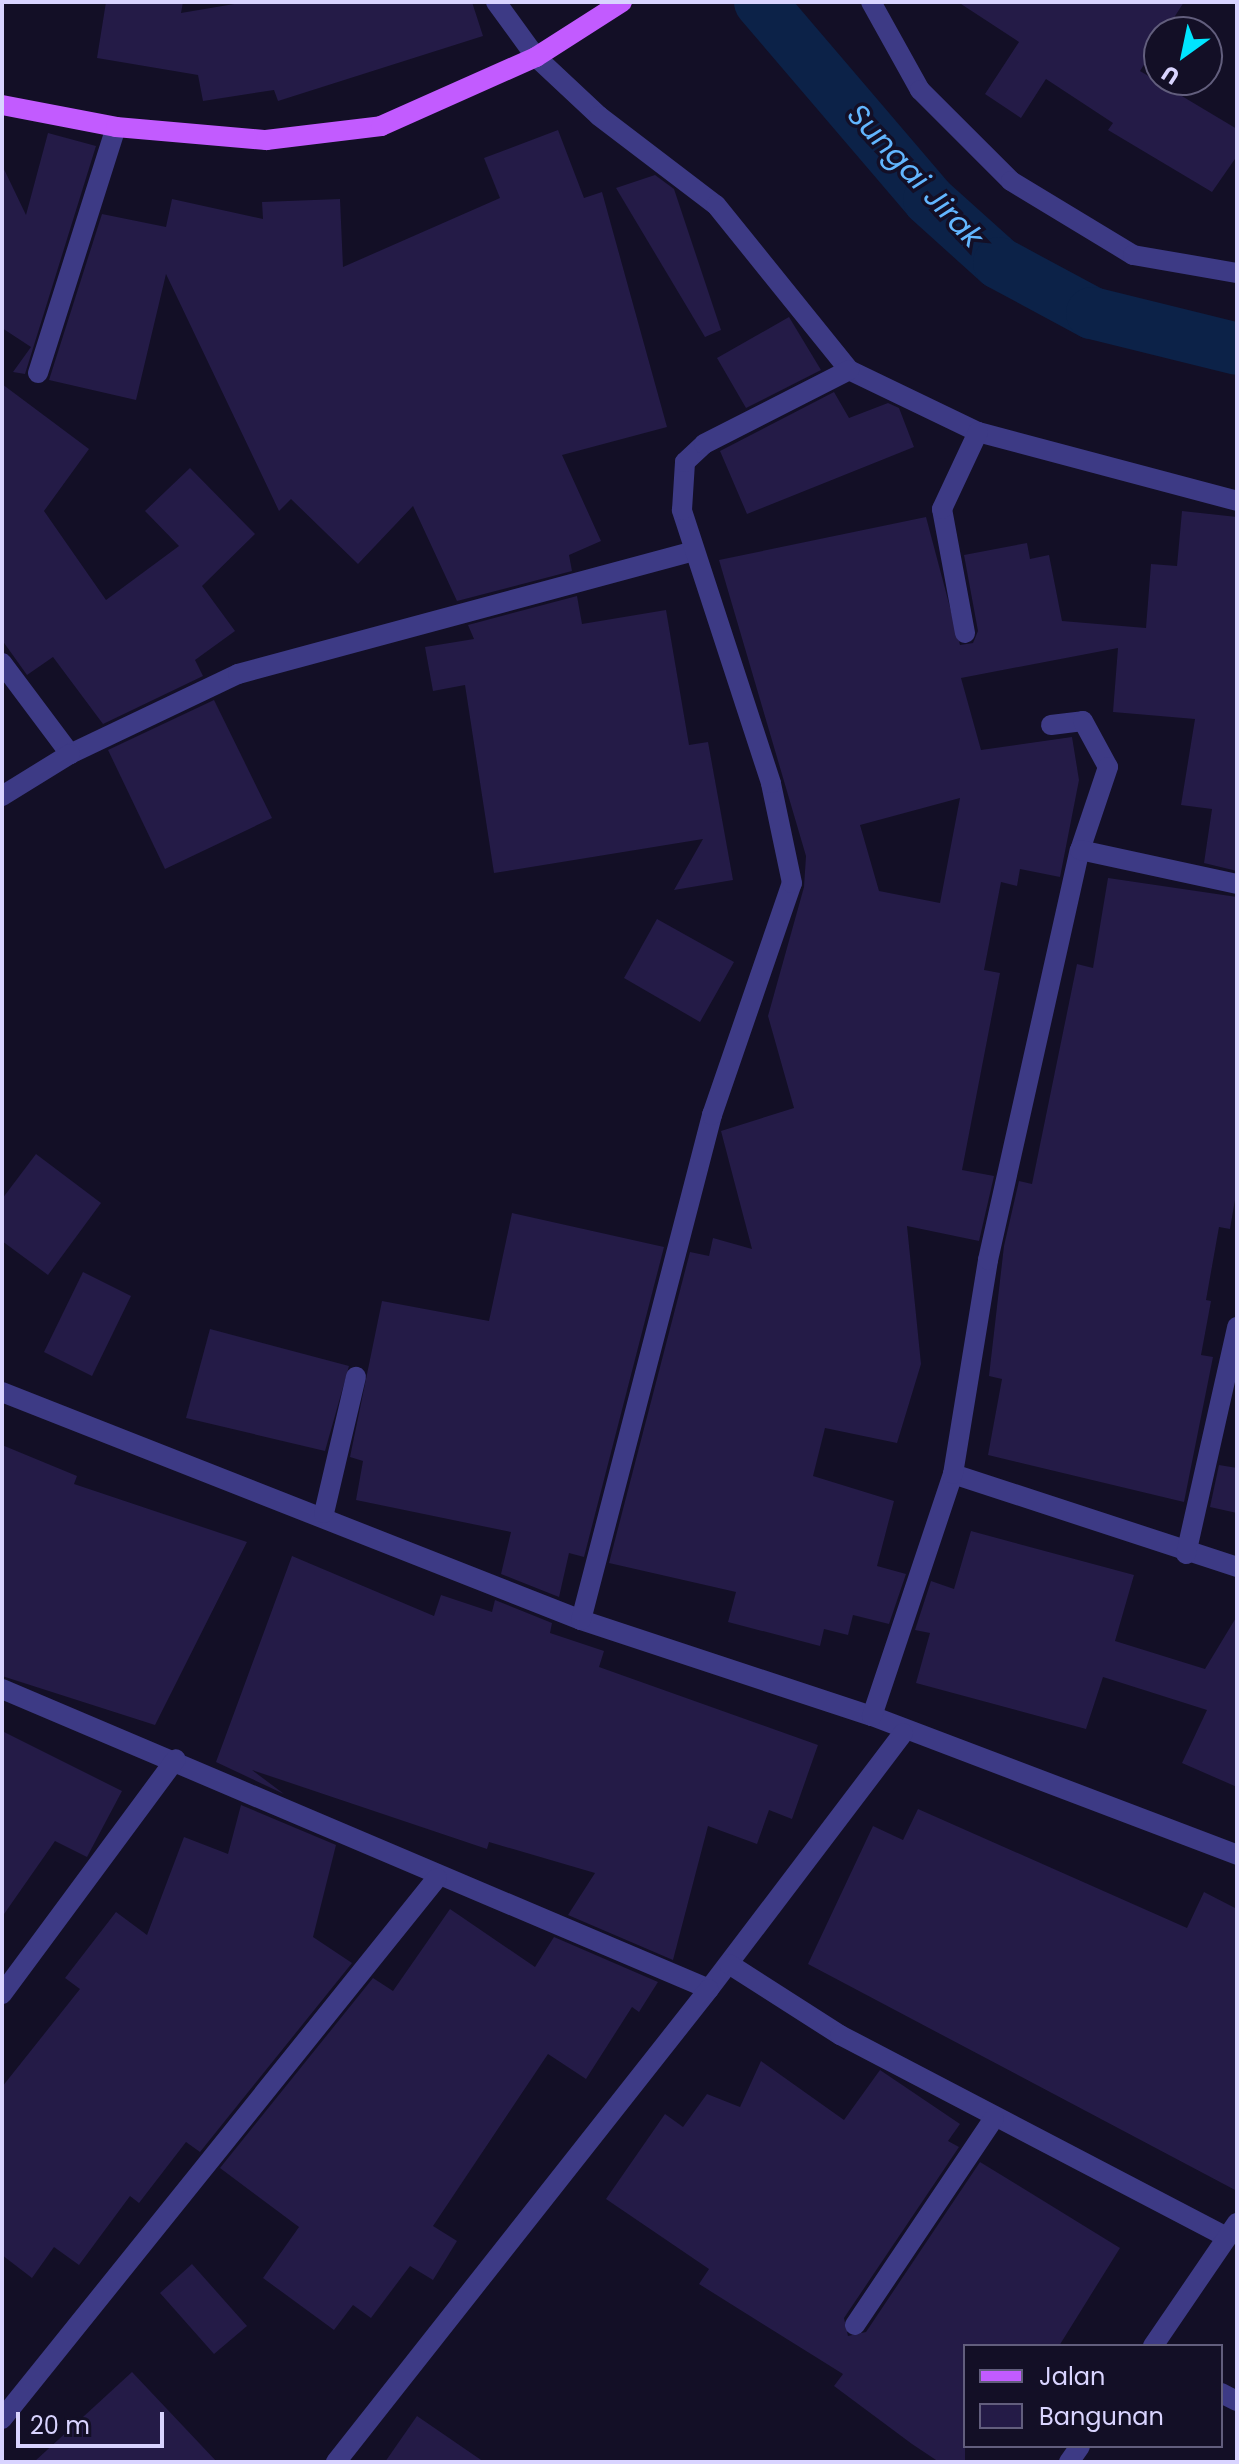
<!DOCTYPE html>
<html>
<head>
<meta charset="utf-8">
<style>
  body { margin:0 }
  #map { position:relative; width:1239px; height:2464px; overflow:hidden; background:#130f26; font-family:Poppins,sans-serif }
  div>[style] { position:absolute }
  .canal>* { height:52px; margin:-26px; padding:0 26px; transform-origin:26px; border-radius:26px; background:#0c2248 }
  .building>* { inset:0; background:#241b47 }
  .minor>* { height:20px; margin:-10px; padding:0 10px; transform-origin:10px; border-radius:10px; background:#3d3a85 }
  .major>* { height:20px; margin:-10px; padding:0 10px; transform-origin:10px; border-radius:10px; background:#c25bff }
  span { translate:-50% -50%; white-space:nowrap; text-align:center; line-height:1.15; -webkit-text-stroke:7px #130f26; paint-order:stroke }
  .water-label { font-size:30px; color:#62b6ff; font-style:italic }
  .frame { position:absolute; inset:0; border:4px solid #d9d4ff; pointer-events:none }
  .legend { position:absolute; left:963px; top:2344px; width:260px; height:104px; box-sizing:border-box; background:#130f26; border:2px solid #625e7d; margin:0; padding:10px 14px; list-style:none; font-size:24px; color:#d9d4ff }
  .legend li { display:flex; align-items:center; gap:16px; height:40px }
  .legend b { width:40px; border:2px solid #625e7d }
  .north { position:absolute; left:1143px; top:16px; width:80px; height:80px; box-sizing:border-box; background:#130f26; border:2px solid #625e7d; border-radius:50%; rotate:213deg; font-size:22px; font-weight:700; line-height:32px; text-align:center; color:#d9d4ff }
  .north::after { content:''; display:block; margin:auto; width:28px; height:36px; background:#00e5ff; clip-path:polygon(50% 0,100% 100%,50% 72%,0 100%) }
  .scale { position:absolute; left:16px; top:2412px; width:148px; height:36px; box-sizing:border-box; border:4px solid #d9d4ff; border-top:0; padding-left:10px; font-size:24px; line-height:28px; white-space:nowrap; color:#d9d4ff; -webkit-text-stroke:6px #130f26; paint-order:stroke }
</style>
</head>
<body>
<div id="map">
  <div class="canal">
    <div style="left:760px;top:2px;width:260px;rotate:49.5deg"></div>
    <div style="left:929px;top:200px;width:94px;rotate:42deg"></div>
    <div style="left:999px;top:263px;width:106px;rotate:28.3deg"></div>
    <div style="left:1092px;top:313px;width:149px;rotate:13.9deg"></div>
  </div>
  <div class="building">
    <div style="clip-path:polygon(106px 2px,183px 2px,181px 13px,246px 2px,472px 2px,483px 36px,278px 101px,274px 90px,203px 101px,198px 75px,97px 58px)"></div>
    <div style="clip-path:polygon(958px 2px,1184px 2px,1140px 71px,1237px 129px,1237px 156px,1212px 192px,1108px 130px,1113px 123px,1046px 79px,1021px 118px,985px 94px,1019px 42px)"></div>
    <div style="clip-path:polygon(558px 130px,584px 198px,602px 192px,667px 427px,562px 455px,601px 541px,569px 555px,572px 571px,457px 601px,413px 506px,358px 564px,291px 499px,279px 511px,166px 274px,136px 400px,49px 380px,102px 214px,166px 227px,172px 199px,263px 219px,262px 202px,340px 199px,343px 267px,500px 198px,484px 158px)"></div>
    <div style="clip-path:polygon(48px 133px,96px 146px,25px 374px,13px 372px,31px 347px,2px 328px,2px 165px,26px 215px)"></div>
    <div style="clip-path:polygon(655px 175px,674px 189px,721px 330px,705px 337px,616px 188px)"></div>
    <div style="clip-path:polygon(789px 317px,821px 370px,746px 408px,717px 358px)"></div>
    <div style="clip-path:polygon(2px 384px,89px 449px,44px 511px,106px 600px,179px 546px,145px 511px,190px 468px,255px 534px,202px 586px,235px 631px,195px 660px,203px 676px,103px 724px,53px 657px,27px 675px,2px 640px)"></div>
    <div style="clip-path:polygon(834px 392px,849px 418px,888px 403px,899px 408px,914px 447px,747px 514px,720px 451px)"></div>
    <div style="clip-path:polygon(evenodd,1182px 511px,1237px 517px,1237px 871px,1204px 863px,1212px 809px,1181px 805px,1195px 719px,1113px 712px,1118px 648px,961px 678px,981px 750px,1072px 737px,1079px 780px,1060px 877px,1020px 869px,1017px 886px,1001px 882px,984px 970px,1000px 973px,962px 1170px,994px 1176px,979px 1241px,907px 1226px,921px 1364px,897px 1443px,825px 1428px,813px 1476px,894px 1501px,877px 1566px,906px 1574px,889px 1624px,853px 1615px,848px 1635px,824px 1629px,820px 1646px,728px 1622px,736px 1592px,609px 1563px,690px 1252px,709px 1256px,713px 1238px,752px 1249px,721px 1131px,794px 1108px,768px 1016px,804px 887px,806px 856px,719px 560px,926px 517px,960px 645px,973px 643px,978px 631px,964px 555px,1027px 543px,1030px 559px,1049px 555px,1062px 621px,1146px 628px,1151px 564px,1177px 566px,1182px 511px,960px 798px,940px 903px,879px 891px,860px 825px,960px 798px)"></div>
    <div style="clip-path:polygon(577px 596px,582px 624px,666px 610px,689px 745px,708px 742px,733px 880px,674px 890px,703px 839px,494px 873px,465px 685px,433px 691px,425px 647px,474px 639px,468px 625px)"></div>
    <div style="clip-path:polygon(214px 700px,272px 818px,165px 869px,108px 750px)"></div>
    <div style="clip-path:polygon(1108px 878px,1237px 897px,1237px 1188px,1230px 1229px,1219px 1227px,1206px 1300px,1211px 1301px,1201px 1355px,1213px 1357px,1184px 1502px,988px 1455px,1002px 1379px,989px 1376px,1004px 1246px,1019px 1181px,1032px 1184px,1077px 964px,1093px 968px)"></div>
    <div style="clip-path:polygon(657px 919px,734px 962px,700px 1022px,624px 978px)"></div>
    <div style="clip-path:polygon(36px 1154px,101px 1203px,48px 1275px,2px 1241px,2px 1199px)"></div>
    <div style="clip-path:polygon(512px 1213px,664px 1247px,584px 1557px,569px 1553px,559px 1597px,501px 1574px,511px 1532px,356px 1500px,363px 1461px,350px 1457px,382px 1301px,489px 1321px)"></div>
    <div style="clip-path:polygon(83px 1272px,131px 1296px,92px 1376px,44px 1352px)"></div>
    <div style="clip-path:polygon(210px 1329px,349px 1366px,325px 1451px,186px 1418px)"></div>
    <div style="clip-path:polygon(2px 1445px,77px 1476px,74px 1484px,247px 1542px,155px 1725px,2px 1676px)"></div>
    <div style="clip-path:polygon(1219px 1465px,1237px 1468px,1237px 1513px,1210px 1507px)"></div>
    <div style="clip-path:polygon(971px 1531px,1134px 1575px,1115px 1641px,1205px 1669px,1237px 1616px,1237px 1787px,1182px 1763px,1207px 1710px,1103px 1677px,1086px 1729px,916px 1683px,930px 1633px,915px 1630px,931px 1581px,954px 1589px)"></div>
    <div style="clip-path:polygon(292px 1556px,434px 1616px,441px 1595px,492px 1612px,495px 1600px,552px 1623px,550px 1633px,604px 1651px,599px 1667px,818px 1745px,792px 1819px,769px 1810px,757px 1844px,708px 1826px,673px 1960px,568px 1915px,595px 1873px,489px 1842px,487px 1849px,252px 1770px,284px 1794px,216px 1762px)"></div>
    <div style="clip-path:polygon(2px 1731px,122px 1791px,87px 1857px,55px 1841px,2px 1917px)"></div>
    <div style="clip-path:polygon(241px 1805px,336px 1845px,313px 1937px,352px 1963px,200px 2152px,186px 2142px,139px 2203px,130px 2196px,79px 2265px,54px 2247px,32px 2278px,2px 2255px,2px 2087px,80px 1989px,65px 1978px,116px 1912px,147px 1935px,184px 1837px,228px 1854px)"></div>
    <div style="clip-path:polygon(918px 1809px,1187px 1928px,1204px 1892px,1237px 1909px,1237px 2191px,808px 1964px,873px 1826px,903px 1840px)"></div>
    <div style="clip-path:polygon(450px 1909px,535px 1967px,554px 1937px,658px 1982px,639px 2012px,632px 2007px,586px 2079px,548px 2054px,433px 2226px,457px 2241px,433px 2280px,410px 2266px,371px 2318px,353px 2305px,334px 2330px,263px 2278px,299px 2227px,220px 2168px,373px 1978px,393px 1991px)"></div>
    <div style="clip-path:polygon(761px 2061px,844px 2120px,880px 2070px,960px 2124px,948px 2141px,959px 2147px,844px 2318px,848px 2336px,866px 2332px,980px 2162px,1120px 2248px,1059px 2346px,965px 2346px,965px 2462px,939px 2462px,912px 2444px,834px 2386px,843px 2374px,699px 2284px,709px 2269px,606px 2199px,665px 2114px,683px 2127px,707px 2094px,740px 2107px)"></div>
    <div style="clip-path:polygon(192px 2264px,247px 2326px,214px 2354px,160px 2293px)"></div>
    <div style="clip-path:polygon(132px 2372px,217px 2462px,34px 2462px)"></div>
    <div style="clip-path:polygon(417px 2416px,484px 2462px,385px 2462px)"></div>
  </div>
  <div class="minor">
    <div style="left:496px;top:2px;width:68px;rotate:54deg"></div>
    <div style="left:536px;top:57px;width:86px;rotate:43.1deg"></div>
    <div style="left:599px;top:116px;width:147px;rotate:37.3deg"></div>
    <div style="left:716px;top:205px;width:212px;rotate:51.1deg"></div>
    <div style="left:849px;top:370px;width:143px;rotate:25.7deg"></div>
    <div style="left:978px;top:432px;width:268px;rotate:14.9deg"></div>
    <div style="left:871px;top:2px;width:101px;rotate:60.9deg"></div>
    <div style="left:920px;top:90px;width:129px;rotate:45deg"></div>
    <div style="left:1011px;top:181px;width:143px;rotate:31.2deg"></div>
    <div style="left:1133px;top:255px;width:106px;rotate:9.8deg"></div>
    <div style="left:38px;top:373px;width:258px;rotate:-72.4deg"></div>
    <div style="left:965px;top:633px;width:126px;rotate:-100.5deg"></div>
    <div style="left:942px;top:509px;width:85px;rotate:-64.9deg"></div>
    <div style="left:2px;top:663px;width:114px;rotate:53.2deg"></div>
    <div style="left:70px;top:754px;width:186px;rotate:-25.5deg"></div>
    <div style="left:238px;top:674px;width:472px;rotate:-15.1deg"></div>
    <div style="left:1051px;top:725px;width:32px;rotate:-7deg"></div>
    <div style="left:1083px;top:721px;width:52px;rotate:61.5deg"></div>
    <div style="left:1108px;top:767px;width:88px;rotate:108.6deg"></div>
    <div style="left:2px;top:796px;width:80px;rotate:-31.7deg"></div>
    <div style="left:2px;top:1392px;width:622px;rotate:21.49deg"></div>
    <div style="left:581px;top:1620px;width:306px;rotate:18.3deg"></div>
    <div style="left:872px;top:1716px;width:391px;rotate:20.8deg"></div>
    <div style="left:953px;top:1474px;width:299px;rotate:18.1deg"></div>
    <div style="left:324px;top:1513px;width:140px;rotate:-76.8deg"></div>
    <div style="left:1186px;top:1554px;width:233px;rotate:-77.3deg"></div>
    <div style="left:581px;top:1620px;width:522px;rotate:-75.46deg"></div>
    <div style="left:712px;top:1115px;width:245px;rotate:-71deg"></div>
    <div style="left:792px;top:883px;width:102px;rotate:-101.9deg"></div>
    <div style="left:771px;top:783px;width:287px;rotate:-108.1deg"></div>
    <div style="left:682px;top:510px;width:48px;rotate:-86.4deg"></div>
    <div style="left:685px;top:462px;width:26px;rotate:-43deg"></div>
    <div style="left:704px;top:444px;width:163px;rotate:-27deg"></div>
    <div style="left:2px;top:1689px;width:768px;rotate:22.99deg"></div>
    <div style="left:709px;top:1989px;width:321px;rotate:-52.8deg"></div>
    <div style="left:872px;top:1716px;width:255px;rotate:-71.5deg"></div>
    <div style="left:953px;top:1474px;width:217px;rotate:-80.7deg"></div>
    <div style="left:988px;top:1260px;width:420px;rotate:-77.4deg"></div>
    <div style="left:1080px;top:850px;width:161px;rotate:12.2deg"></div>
    <div style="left:729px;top:1964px;width:132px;rotate:32.6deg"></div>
    <div style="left:840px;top:2035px;width:437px;rotate:27.6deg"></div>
    <div style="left:2px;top:1994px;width:292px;rotate:-53.5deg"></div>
    <div style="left:855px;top:2325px;width:249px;rotate:-56.1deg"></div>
    <div style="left:1153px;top:2346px;width:149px;rotate:-55.7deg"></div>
    <div style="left:1221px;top:2393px;width:18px;rotate:27deg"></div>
    <div style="left:2px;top:2419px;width:694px;rotate:-51.2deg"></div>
    <div style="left:336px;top:2462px;width:602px;rotate:-51.74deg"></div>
    <div style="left:1069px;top:2462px;width:19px;rotate:-55deg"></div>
  </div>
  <div class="major">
    <div style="left:2px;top:105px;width:116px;rotate:10.9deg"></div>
    <div style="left:116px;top:127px;width:151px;rotate:5deg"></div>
    <div style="left:266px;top:140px;width:116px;rotate:-6.9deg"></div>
    <div style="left:381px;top:126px;width:170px;rotate:-24deg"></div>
    <div style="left:536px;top:57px;width:102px;rotate:-32.6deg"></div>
  </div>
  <div class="water-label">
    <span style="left:915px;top:176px;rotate:47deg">Sungai Jirak</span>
  </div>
  <div class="frame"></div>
  <ul class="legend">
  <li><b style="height:10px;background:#c25bff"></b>Jalan</li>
  <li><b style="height:22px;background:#241b47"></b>Bangunan</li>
  </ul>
  <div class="north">U</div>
  <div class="scale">20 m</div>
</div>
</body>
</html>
